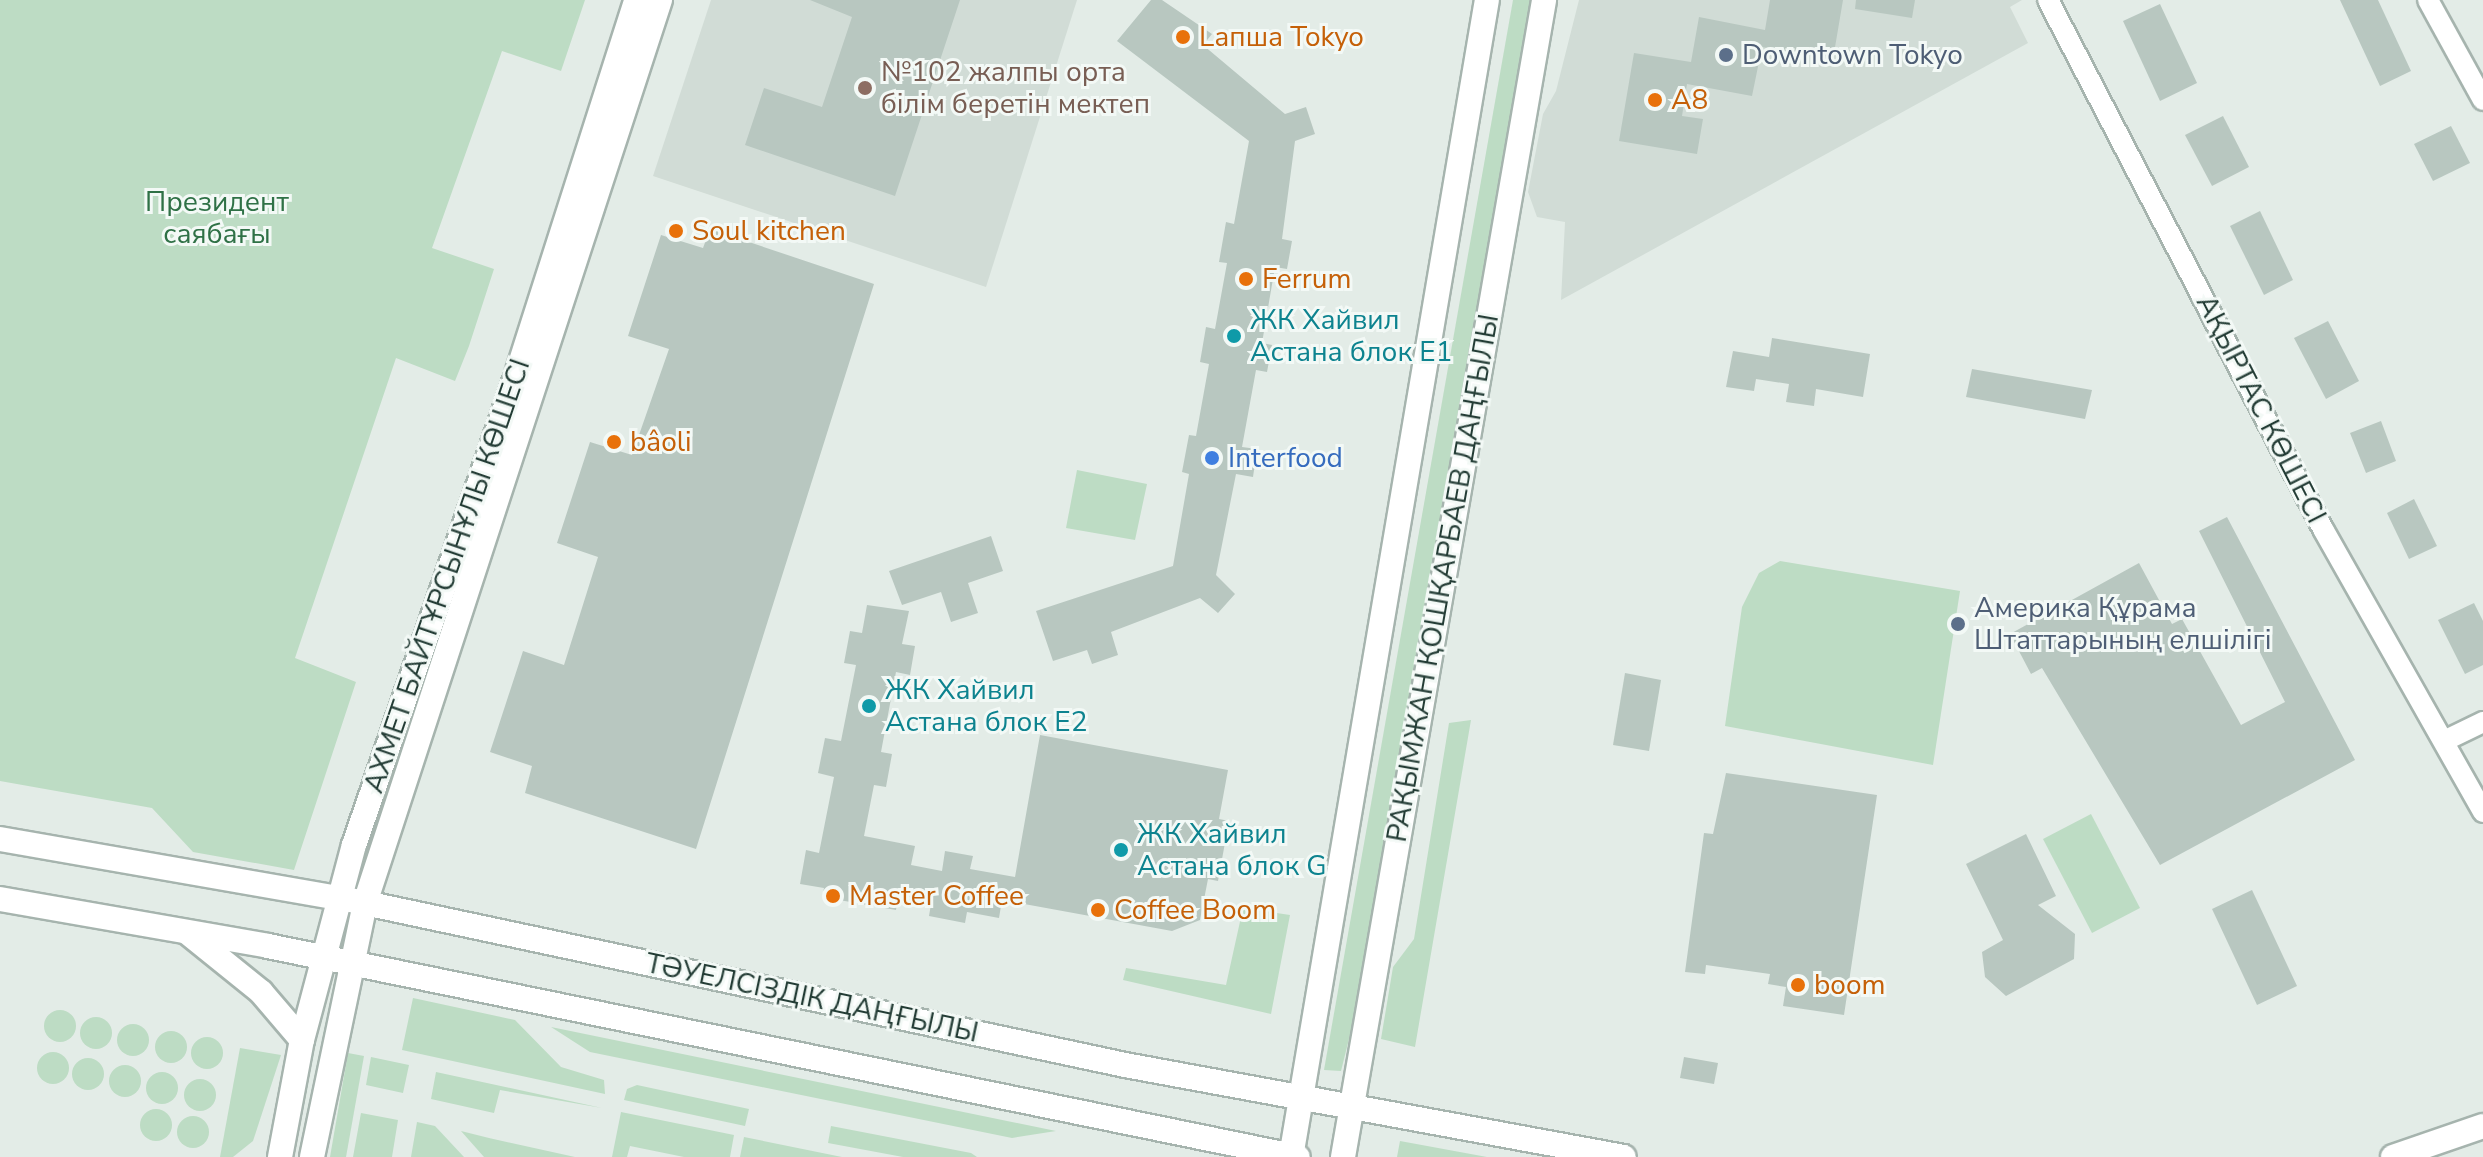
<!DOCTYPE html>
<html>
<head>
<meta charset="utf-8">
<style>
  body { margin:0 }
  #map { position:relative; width:2483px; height:1157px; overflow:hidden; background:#e3ece7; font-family:"Nunito Sans",sans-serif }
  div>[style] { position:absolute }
  .built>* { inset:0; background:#d1dcd6 }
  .green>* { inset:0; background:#bddcc4 }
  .round { border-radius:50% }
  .building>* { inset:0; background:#b8c7c0 }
  .roads { filter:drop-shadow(2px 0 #a6b4ae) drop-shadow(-2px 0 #a6b4ae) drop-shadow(0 2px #a6b4ae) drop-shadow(0 -2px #a6b4ae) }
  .street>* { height:20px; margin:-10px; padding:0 10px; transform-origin:10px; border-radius:10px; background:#fff }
  .secondary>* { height:24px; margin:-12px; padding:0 12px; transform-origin:12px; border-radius:12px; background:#fff }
  .dots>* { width:22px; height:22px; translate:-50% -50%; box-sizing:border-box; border:4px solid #f3f9f6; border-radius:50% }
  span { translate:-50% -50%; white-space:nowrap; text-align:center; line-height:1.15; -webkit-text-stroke:6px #f3f9f6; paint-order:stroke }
  .food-label { font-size:28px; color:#c56008 }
  .left { translate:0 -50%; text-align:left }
  .service-label { font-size:28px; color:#4e5e75 }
  .education-label { font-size:28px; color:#785e54 }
  .park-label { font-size:28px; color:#2f7146 }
  .culture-label { font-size:28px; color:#0d838f }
  .street-label { font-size:28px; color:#233c35 }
  .shop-label { font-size:28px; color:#366cbe }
</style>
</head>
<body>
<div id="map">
  <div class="built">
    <div style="clip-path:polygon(711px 0,1077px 0,986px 287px,653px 176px)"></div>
    <div style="clip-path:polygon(1579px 0,2022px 0,2010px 7px,2028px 43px,1561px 300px,1565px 222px,1537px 217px,1528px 192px,1543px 114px,1556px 91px)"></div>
  </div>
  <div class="green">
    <div style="clip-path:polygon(0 0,585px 0,561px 71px,502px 51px,432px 248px,494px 269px,469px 346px,455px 381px,396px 358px,295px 658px,356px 682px,294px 870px,193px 852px,152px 808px,0 781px)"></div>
    <div style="clip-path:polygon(1513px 0,1532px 0,1351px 1031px,1341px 1071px,1324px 1070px)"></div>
    <div style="clip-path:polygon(1077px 470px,1147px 484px,1135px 540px,1066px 528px)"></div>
    <div style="clip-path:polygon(1780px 561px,1960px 591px,1933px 765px,1725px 726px,1742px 607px,1759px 573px)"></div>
    <div style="clip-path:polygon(1471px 720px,1415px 1047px,1381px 1039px,1393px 967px,1414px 939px,1449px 723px)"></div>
    <div style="clip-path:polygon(2091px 814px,2140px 908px,2092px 933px,2043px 839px)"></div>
    <div style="clip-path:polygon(1243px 908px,1290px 915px,1271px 1014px,1123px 980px,1126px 968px,1226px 985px)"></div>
    <div style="clip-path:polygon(413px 998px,515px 1020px,561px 1067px,604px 1080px,605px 1094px,402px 1050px)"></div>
    <div class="round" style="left:44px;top:1010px;width:32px;height:32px"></div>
    <div class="round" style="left:80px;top:1017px;width:32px;height:32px"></div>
    <div class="round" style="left:117px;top:1024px;width:32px;height:32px"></div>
    <div style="clip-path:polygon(551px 1027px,1056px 1131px,1012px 1138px,590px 1052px)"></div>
    <div class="round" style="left:155px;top:1031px;width:32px;height:32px"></div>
    <div class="round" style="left:191px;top:1037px;width:32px;height:32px"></div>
    <div style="clip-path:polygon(240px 1048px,281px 1055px,253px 1141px,233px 1157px,220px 1157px)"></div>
    <div class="round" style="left:37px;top:1052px;width:32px;height:32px"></div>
    <div style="clip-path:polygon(348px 1053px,364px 1056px,346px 1157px,330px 1157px)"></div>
    <div style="clip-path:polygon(371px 1057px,409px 1065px,403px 1093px,366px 1085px)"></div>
    <div class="round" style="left:72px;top:1058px;width:32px;height:32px"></div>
    <div class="round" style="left:109px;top:1065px;width:32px;height:32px"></div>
    <div style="clip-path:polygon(436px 1072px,602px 1108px,500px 1090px,494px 1113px,431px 1099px)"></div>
    <div class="round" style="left:146px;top:1072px;width:32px;height:32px"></div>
    <div class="round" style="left:184px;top:1079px;width:32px;height:32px"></div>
    <div style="clip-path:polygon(637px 1085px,749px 1109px,745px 1126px,624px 1100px,627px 1089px)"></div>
    <div class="round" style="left:140px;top:1109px;width:32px;height:32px"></div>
    <div style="clip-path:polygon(621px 1112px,734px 1135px,730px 1157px,684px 1157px,630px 1146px,627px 1157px,612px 1157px)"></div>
    <div style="clip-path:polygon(361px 1113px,398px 1120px,392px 1157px,353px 1157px)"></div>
    <div class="round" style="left:177px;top:1116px;width:32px;height:32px"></div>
    <div style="clip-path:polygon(417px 1122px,435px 1126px,464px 1157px,411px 1157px)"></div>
    <div style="clip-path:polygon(831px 1126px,971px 1153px,977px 1157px,903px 1157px,828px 1143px)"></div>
    <div style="clip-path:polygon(461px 1131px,489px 1138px,575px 1157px,484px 1157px)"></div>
    <div style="clip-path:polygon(744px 1137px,842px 1157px,740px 1157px)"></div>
    <div style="clip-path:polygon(1400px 1141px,1487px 1157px,1397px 1157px)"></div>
  </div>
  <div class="building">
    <div style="clip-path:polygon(810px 0,960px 0,895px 196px,745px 145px,764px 88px,822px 107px,852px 17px)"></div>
    <div style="clip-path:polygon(1151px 0,1162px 0,1212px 34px,1203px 45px,1285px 114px,1306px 107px,1315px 134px,1295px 141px,1282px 239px,1292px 241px,1287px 269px,1275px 267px,1262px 343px,1272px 345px,1267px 372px,1256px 370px,1242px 447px,1257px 449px,1253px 477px,1236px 474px,1216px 575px,1235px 594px,1218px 613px,1200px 598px,1111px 632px,1118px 655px,1092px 664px,1087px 650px,1053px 661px,1036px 611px,1173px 566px,1189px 474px,1182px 472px,1189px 435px,1196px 436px,1209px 364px,1200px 362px,1206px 327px,1215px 329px,1227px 263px,1219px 262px,1226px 222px,1234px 224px,1249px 141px,1117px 41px)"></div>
    <div style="clip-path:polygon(1770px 0,1843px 0,1833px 59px,1762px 47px,1752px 96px,1687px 84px,1682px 116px,1703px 119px,1697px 154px,1619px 141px,1634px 53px,1691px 62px,1699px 17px,1765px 30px)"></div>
    <div style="clip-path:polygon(1856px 0,1915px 0,1912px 18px,1855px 9px)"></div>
    <div style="clip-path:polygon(2340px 0,2378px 0,2411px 71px,2380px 86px)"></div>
    <div style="clip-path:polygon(2160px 4px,2197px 83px,2160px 101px,2123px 21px)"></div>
    <div style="clip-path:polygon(2223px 116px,2249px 167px,2212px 186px,2185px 135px)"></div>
    <div style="clip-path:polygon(2451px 126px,2470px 163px,2433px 181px,2414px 144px)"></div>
    <div style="clip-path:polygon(2260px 211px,2293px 280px,2264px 295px,2230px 226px)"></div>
    <div style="clip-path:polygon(710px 229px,874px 284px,696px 849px,525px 793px,532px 766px,490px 752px,523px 651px,564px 665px,598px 557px,557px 543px,590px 442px,632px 455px,669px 349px,628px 336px,661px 235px,703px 248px)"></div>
    <div style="clip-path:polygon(2328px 321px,2359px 381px,2326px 399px,2294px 338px)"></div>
    <div style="clip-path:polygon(1772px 338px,1870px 354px,1863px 397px,1816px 389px,1814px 406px,1786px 402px,1789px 384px,1756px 379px,1754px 391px,1726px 387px,1733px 351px,1769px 357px)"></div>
    <div style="clip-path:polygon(1972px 369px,2092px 390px,2085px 419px,1966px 397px)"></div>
    <div style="clip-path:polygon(2381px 421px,2396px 461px,2366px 473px,2350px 433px)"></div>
    <div style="clip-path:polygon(2414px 499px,2437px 546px,2409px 559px,2387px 513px)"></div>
    <div style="clip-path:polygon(2227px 517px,2355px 760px,2160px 865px,2042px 668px,2031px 674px,2010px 634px,2139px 563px,2172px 624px,2182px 619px,2241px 725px,2285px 702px,2199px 531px)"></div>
    <div style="clip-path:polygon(991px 536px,1003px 571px,968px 583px,978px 613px,951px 622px,941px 592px,902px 605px,889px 571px)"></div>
    <div style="clip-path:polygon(2474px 603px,2483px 621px,2483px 665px,2465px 674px,2438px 620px)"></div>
    <div style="clip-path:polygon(867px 605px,909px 611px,902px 644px,915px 646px,910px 675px,896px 672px,881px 752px,892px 754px,886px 787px,874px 785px,864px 836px,915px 846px,911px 865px,942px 871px,945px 851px,973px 856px,970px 869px,1015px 877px,1040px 735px,1228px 770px,1219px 819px,1229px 821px,1218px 881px,1208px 879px,1200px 920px,1172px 931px,1002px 900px,999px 918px,967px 912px,965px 923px,929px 916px,931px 904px,898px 898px,896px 910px,822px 897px,824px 888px,800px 884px,806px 850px,819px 853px,834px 777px,818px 773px,825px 738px,841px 741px,856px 665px,844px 663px,850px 631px,862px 633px)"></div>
    <div style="clip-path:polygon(1625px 673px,1661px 680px,1649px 751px,1613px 745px)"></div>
    <div style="clip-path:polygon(1726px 773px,1877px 795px,1844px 1015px,1783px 1006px,1786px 987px,1768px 984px,1770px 974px,1706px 965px,1705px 974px,1685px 972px,1704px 833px,1713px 834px)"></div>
    <div style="clip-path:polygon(2026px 834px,2056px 896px,2038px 905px,2075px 934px,2074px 959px,2006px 996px,1985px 977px,1982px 952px,2003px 940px,1966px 864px)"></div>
    <div style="clip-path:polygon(2252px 890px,2297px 986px,2257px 1005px,2212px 909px)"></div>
    <div style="clip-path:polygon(1684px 1057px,1718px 1063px,1714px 1084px,1680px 1078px)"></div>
  </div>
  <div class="roads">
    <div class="street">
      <div style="left:2048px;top:0;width:596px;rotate:62.53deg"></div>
      <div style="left:2323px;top:529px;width:325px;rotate:60.5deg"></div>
      <div style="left:2428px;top:0;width:114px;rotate:61.2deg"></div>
      <div style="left:2444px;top:741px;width:43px;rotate:-26deg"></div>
    </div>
    <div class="secondary">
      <div style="left:0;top:839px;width:371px;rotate:9.9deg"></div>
      <div style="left:365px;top:903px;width:777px;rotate:12.03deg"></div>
      <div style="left:1125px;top:1065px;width:507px;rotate:10.45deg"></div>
      <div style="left:0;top:899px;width:272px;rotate:9.9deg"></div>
      <div style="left:268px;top:946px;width:1051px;rotate:11.58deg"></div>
      <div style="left:188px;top:933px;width:94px;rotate:38.9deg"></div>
      <div style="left:261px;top:992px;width:63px;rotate:49.5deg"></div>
      <div style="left:280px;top:1157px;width:119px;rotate:-79.4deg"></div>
      <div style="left:302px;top:1040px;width:202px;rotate:-75.1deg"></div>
      <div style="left:354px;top:845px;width:498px;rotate:-70.9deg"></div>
      <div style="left:517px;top:374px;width:392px;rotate:-72.3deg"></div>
      <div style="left:312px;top:1157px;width:259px;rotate:-78.2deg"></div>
      <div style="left:365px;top:903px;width:950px;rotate:-71.91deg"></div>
      <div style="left:1291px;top:1157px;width:1173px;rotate:-80.39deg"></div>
      <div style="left:1343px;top:1157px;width:1174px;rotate:-80.14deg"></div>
      <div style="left:2393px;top:1157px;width:95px;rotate:-19deg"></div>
    </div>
  </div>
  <div class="dots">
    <div style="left:1183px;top:37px;background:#e8710a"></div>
    <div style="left:1726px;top:55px;background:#5c6f8a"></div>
    <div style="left:865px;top:88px;background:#8d6e63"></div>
    <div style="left:1655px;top:100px;background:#e8710a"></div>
    <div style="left:676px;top:231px;background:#e8710a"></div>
    <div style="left:1246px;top:279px;background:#e8710a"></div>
    <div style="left:1234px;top:336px;background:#0f9aa8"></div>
    <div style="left:614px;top:442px;background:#e8710a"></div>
    <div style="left:1212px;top:458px;background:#3f7fe0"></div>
    <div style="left:1958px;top:624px;background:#5c6f8a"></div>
    <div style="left:869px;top:706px;background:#0f9aa8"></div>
    <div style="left:1121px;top:850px;background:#0f9aa8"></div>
    <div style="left:833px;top:896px;background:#e8710a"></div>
    <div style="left:1098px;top:910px;background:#e8710a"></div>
    <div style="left:1798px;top:985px;background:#e8710a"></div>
  </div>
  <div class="food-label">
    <span class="left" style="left:1199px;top:37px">Lапша Tokyo</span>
    <span class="left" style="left:1671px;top:100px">А8</span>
    <span class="left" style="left:692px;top:231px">Soul kitchen</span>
    <span class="left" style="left:1262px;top:279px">Ferrum</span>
    <span class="left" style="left:630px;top:442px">bâoli</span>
    <span class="left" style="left:849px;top:896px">Master Coffee</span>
    <span class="left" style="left:1114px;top:910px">Coffee Boom</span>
    <span class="left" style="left:1814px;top:985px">boom</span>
  </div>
  <div class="service-label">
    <span class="left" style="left:1742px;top:55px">Downtown Tokyo</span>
    <span class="left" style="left:1974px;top:624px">Америка Құрама<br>Штаттарының елшілігі</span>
  </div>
  <div class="education-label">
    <span class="left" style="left:881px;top:88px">№102 жалпы орта<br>білім беретін мектеп</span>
  </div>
  <div class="park-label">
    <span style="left:217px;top:218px">Президент<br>саябағы</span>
  </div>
  <div class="culture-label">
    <span class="left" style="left:1250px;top:336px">ЖК Хайвил<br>Астана блок E1</span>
    <span class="left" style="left:885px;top:706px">ЖК Хайвил<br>Астана блок E2</span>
    <span class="left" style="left:1137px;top:850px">ЖК Хайвил<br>Астана блок G</span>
  </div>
  <div class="street-label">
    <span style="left:2261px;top:409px;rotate:63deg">АҚЫРТАС КӨШЕСІ</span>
    <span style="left:447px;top:576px;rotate:-71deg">АХМЕТ БАЙТҰРСЫНҰЛЫ КӨШЕСІ</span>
    <span style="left:1443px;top:578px;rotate:-80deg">РАҚЫМЖАН ҚОШҚАРБАЕВ ДАҢҒЫЛЫ</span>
    <span style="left:812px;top:998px;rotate:12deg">ТӘУЕЛСІЗДІК ДАҢҒЫЛЫ</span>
  </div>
  <div class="shop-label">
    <span class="left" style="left:1228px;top:458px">Interfood</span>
  </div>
</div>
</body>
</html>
